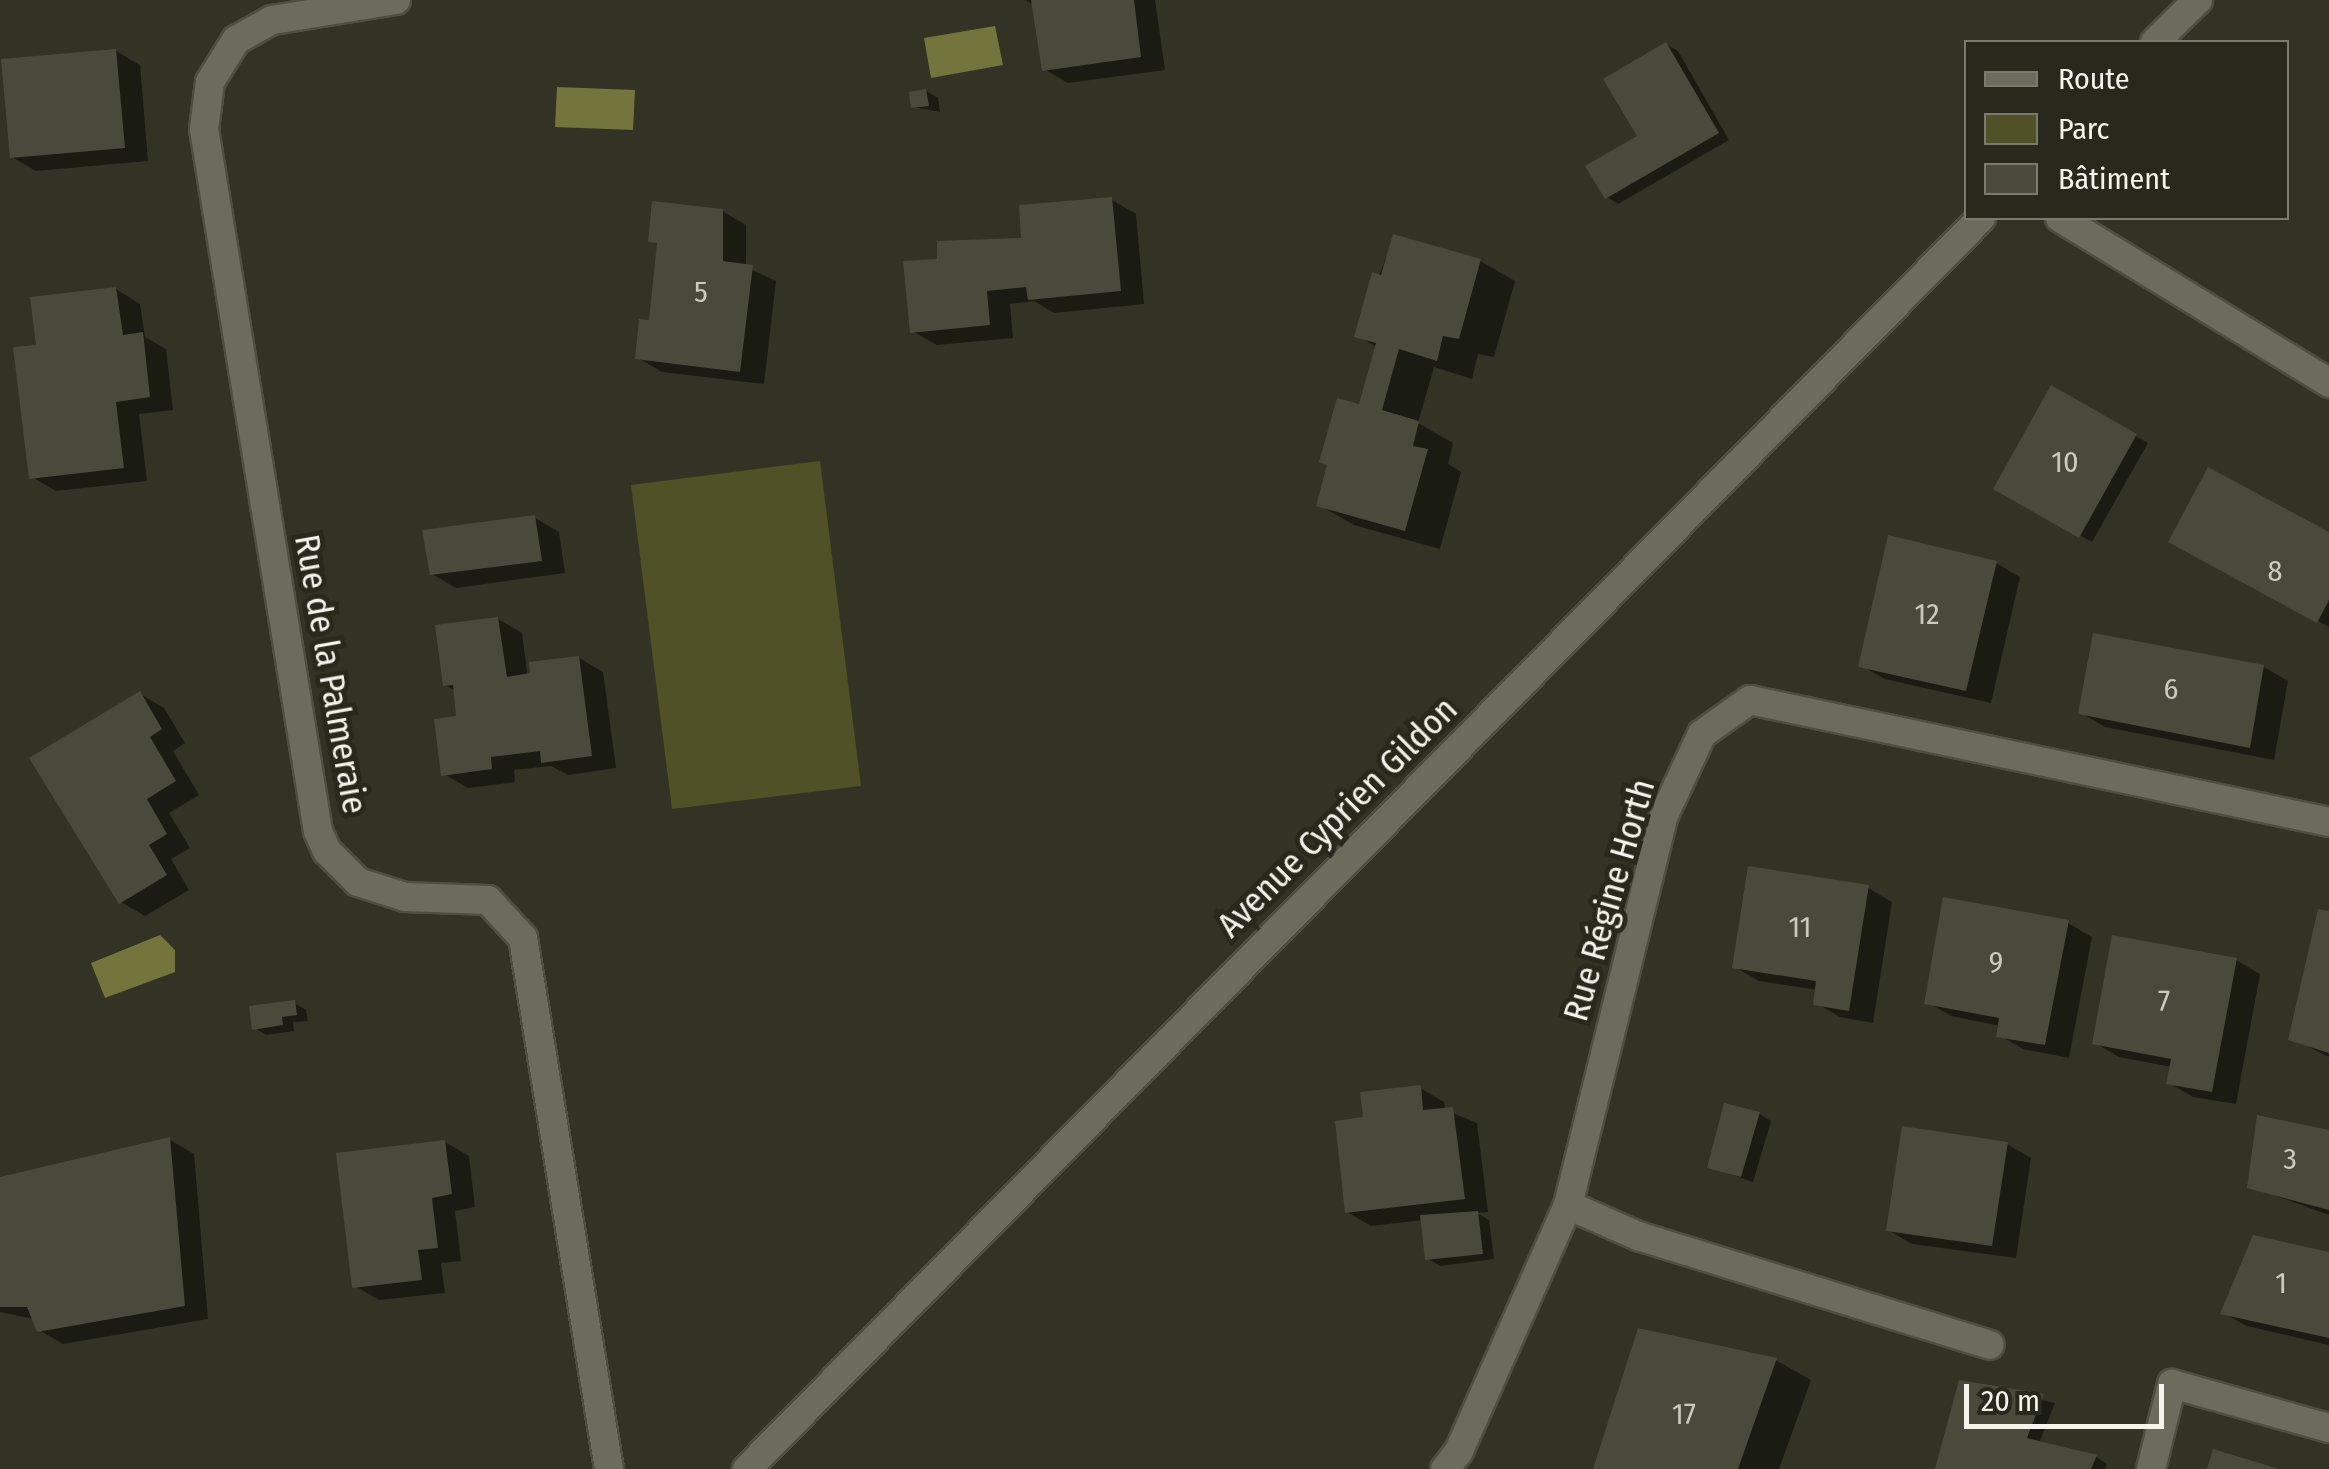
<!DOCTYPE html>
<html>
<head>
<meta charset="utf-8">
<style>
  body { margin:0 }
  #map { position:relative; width:2329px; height:1469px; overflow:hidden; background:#323325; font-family:"Fira Sans Condensed",sans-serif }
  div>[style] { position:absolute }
  .green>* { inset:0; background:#505126 }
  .water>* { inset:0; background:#73753d }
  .shadow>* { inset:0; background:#0007 }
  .building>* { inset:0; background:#494a3c }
  .roads { filter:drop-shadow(2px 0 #4e4e43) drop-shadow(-2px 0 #4e4e43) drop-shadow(0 2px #4e4e43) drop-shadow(0 -2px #4e4e43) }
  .service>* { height:28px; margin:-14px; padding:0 14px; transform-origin:14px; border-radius:14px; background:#6b6c5d }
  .minor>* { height:28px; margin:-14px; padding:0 14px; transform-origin:14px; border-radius:14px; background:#6b6c5d }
  .tertiary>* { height:28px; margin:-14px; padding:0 14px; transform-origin:14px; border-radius:14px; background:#6b6c5d }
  span { translate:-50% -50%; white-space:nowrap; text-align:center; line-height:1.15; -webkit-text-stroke:10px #28291c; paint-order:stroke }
  .number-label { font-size:30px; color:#c9cac0 }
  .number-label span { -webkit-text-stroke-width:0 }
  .street-label { font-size:35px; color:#f4f4ec }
  .legend { position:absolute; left:1964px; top:40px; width:325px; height:180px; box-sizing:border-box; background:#28291c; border:2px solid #7a7a6f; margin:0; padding:12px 18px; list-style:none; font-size:30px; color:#f4f4ec }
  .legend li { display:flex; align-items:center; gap:20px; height:50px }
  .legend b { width:50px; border:2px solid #7a7a6f }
  .scale { position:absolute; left:1964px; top:1384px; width:200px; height:45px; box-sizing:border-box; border:5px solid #f4f4ec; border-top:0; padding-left:12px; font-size:30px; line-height:35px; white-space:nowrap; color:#f4f4ec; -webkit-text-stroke:8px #28291c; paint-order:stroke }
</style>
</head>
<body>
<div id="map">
  <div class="green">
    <div style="clip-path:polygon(820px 461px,861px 786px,672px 809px,631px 485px)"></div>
  </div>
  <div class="water">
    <div style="clip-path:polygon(995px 26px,1003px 65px,931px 78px,924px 38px)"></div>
    <div style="clip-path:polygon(557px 87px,635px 90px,633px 130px,555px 127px)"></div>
    <div style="clip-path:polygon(160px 935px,175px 950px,175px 972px,105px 998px,91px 963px)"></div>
  </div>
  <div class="shadow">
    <div style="clip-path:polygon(1025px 0,1155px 0,1165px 70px,1068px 83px,1044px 69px,1035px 6px)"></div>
    <div style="clip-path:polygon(1666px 44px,1678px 51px,1729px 140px,1618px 204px,1607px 197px,1640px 137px)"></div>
    <div style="clip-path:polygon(116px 51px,140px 65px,148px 161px,36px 171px,12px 157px)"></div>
    <div style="clip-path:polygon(926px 91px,938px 98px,940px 112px,914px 107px)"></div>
    <div style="clip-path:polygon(1112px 200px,1136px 214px,1144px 304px,1054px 313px,1034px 301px,1010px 304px,1013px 338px,937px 345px,912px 331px,940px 261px,1024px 240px)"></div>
    <div style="clip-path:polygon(722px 211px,746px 225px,746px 267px,776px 281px,764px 384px,662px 372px,638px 358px,651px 323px,659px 245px,651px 240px)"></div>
    <div style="clip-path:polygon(1394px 237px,1480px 261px,1515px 281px,1494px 357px,1478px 354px,1472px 379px,1434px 367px,1418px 423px,1453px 443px,1448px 464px,1461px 472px,1440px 549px,1354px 525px,1319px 505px,1361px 407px,1378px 348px,1356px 335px)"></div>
    <div style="clip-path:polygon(116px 289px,140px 304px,145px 337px,166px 349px,173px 410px,139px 414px,147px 481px,56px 491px,32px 477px)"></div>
    <div style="clip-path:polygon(2052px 389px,2148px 443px,2092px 542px,1996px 488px)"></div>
    <div style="clip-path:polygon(535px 518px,559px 532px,565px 573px,456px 588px,432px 574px)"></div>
    <div style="clip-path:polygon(2329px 535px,2329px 627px,2182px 547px)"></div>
    <div style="clip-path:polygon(1996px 563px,2020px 577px,1991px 703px,1885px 679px,1860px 665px)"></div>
    <div style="clip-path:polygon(498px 619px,522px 633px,528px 679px,579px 658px,603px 672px,616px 768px,568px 775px,551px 766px,514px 770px,515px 782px,468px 788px,444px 774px,459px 718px,456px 691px,445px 685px)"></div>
    <div style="clip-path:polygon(2264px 667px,2288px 681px,2274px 760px,2105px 727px,2081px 713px)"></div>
    <div style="clip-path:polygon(140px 694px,164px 708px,185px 743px,173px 751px,199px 795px,169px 813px,190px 848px,171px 859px,189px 890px,145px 916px,121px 902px)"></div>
    <div style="clip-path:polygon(1868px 888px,1892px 902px,1873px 1023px,1840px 1017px,1816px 1003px,1818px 990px,1759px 981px,1735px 967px)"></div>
    <div style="clip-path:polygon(2329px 913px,2329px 1057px,2291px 1038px)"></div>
    <div style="clip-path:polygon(2068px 923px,2092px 937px,2069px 1058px,2023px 1049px,1999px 1035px,2000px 1026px,1951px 1016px,1927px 1002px)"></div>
    <div style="clip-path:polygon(2236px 960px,2260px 974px,2236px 1104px,2193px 1097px,2169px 1083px,2172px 1067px,2119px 1057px,2095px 1043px)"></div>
    <div style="clip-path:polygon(294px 1003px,306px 1010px,308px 1021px,293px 1022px,294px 1031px,266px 1035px,255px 1028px)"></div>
    <div style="clip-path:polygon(1420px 1088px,1444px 1102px,1445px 1110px,1477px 1123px,1488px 1212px,1477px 1213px,1489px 1220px,1494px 1259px,1440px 1266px,1428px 1259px,1423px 1220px,1371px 1226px,1347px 1212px,1366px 1119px)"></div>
    <div style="clip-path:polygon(1759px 1114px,1771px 1121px,1753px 1182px,1710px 1167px)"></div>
    <div style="clip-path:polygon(2329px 1132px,2329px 1215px,2249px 1186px)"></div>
    <div style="clip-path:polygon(170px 1140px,194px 1154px,208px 1319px,63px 1344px,39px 1330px,34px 1319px,0 1312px,0 1219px)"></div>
    <div style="clip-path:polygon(445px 1142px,469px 1156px,475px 1207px,455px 1211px,461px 1261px,441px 1263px,445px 1293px,379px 1300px,355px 1286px)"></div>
    <div style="clip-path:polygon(2007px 1144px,2031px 1158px,2016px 1258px,1912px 1244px,1888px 1230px)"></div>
    <div style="clip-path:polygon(2329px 1255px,2329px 1345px,2247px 1326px,2223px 1313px)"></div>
    <div style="clip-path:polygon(1640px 1331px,1777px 1361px,1811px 1380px,1779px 1469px,1596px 1469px)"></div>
    <div style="clip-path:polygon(1961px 1383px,2055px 1403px,2039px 1443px,2096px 1457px,2107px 1464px,2105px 1469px,1937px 1469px)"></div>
  </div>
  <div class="building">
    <div style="clip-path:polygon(1031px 0,1134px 0,1141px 57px,1042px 71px)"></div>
    <div style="clip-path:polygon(1666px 42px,1719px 133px,1605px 199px,1585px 166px,1637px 136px,1603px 79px)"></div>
    <div style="clip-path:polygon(116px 49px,125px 148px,10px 158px,1px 59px)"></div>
    <div style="clip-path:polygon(926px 89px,929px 106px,911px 108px,909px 92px)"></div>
    <div style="clip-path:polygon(1112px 197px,1121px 291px,1028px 300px,1026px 287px,987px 291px,990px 325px,910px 333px,903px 261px,937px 259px,937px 241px,1021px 238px,1019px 205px)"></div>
    <div style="clip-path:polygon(652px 201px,723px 209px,723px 261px,753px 265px,740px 372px,635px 359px,639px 319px,649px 320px,657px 243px,648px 242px)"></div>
    <div style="clip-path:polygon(1393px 234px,1481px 259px,1459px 339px,1443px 336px,1437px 361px,1399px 349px,1382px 410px,1419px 421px,1413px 446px,1428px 449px,1405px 531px,1316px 506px,1327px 465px,1319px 462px,1337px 398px,1359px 404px,1376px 343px,1354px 337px,1372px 272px,1381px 275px)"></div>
    <div style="clip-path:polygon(116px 287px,123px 335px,143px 332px,150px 397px,116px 402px,124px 468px,29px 479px,13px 347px,36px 345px,30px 297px)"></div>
    <div style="clip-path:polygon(2051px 385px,2137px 434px,2079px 538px,1993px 489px)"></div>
    <div style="clip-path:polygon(2208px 467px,2329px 532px,2329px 600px,2317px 623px,2168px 542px)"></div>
    <div style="clip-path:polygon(535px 515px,542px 561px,430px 575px,422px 530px)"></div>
    <div style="clip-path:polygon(1888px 535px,1997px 561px,1966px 691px,1858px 667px)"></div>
    <div style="clip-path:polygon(498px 617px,507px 677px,530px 673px,529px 662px,579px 656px,592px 756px,541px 763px,540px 751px,491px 757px,492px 769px,441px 776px,434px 719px,456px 716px,453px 685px,443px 686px,435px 625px)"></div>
    <div style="clip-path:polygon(2093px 633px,2264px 665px,2250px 748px,2078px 714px)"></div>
    <div style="clip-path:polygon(140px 691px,162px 729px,150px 737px,176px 781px,147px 799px,167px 834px,149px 845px,167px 875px,119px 904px,29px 758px)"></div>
    <div style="clip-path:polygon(1748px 866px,1869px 885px,1849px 1011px,1813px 1005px,1816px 981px,1732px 968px)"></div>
    <div style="clip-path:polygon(1943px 897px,2069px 920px,2045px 1045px,1996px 1037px,1999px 1018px,1924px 1004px)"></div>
    <div style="clip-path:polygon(2318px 909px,2329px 911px,2329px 1053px,2288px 1040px)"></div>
    <div style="clip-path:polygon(2112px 935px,2237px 958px,2212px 1092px,2166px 1084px,2171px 1059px,2092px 1044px)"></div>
    <div style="clip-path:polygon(295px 1000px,297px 1015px,282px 1017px,283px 1025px,252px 1030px,249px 1006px)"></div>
    <div style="clip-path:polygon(1421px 1085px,1423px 1110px,1453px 1107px,1465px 1199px,1345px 1213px,1335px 1121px,1363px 1117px,1360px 1092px)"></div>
    <div style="clip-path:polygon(1724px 1103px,1760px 1112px,1741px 1177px,1707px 1168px)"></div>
    <div style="clip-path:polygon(2257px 1115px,2329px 1130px,2329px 1210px,2247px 1188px)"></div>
    <div style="clip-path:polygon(1902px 1126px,2008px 1142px,1992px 1246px,1886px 1231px)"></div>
    <div style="clip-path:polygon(170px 1137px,185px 1306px,37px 1332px,27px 1307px,0 1307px,0 1177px)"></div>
    <div style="clip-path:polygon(445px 1140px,452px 1194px,432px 1198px,438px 1248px,418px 1250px,422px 1280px,352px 1288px,336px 1153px)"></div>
    <div style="clip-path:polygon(1478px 1211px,1483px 1254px,1425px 1260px,1420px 1215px)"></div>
    <div style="clip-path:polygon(2253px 1235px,2329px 1252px,2329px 1338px,2220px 1314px)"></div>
    <div style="clip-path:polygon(1638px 1328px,1777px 1358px,1738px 1469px,1593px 1469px)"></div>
    <div style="clip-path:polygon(1959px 1380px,2044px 1394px,2027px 1438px,2097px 1455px,2091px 1469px,1935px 1469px)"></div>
    <div style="clip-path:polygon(2213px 1449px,2276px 1468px,2276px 1469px,2207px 1469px)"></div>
  </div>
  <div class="roads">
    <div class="service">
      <div style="left:1568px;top:1205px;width:77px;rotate:23.9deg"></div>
      <div style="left:1638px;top:1236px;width:368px;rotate:17.2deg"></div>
      <div style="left:2151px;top:1469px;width:88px;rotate:-76.1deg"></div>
      <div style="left:2172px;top:1384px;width:163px;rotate:15.7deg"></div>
    </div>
    <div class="minor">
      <div style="left:396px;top:0;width:126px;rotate:170.8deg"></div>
      <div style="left:272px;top:20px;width:41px;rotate:150.9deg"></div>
      <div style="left:236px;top:40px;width:49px;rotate:121.8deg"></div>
      <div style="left:210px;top:82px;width:47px;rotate:97.3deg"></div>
      <div style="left:204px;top:129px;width:711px;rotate:80.78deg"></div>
      <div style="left:318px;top:831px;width:22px;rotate:66deg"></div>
      <div style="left:327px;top:851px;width:44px;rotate:45deg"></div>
      <div style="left:358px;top:882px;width:49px;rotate:17.7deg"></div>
      <div style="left:405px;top:897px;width:83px;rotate:2.1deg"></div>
      <div style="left:488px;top:900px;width:52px;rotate:47.4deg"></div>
      <div style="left:523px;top:938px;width:538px;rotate:80.8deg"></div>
      <div style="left:2060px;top:218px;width:316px;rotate:31.5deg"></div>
      <div style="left:1445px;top:1469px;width:23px;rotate:-52deg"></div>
      <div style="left:1459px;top:1451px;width:269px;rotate:-66.1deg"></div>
      <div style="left:1568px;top:1205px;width:402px;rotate:-76.2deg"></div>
      <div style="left:1664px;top:815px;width:89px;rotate:-64.9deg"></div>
      <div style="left:1702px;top:734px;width:59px;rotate:-35.3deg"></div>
      <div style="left:1750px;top:700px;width:592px;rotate:11.9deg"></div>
    </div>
    <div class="tertiary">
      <div style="left:2155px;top:42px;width:60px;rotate:-44.3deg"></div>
      <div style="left:747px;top:1469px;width:1757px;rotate:-45.39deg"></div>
    </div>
  </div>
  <div class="number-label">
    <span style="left:701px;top:292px">5</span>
    <span style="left:2065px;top:462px">10</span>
    <span style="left:2275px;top:571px">8</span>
    <span style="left:1927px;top:614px">12</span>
    <span style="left:2171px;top:689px">6</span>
    <span style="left:1800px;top:927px">11</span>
    <span style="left:1996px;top:962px">9</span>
    <span style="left:2164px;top:1001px">7</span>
    <span style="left:2290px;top:1159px">3</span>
    <span style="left:2281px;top:1283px">1</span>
    <span style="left:1684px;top:1414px">17</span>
  </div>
  <div class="street-label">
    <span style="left:331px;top:674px;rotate:80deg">Rue de la Palmeraie</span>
    <span style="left:1337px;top:817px;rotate:-45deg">Avenue Cyprien Gildon</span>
    <span style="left:1609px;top:900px;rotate:-74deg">Rue Régine Horth</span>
  </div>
  <ul class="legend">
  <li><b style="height:12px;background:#6b6c5d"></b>Route</li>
  <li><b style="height:28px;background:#505126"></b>Parc</li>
  <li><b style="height:28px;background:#494a3c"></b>Bâtiment</li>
  </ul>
  <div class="scale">20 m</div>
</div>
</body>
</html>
